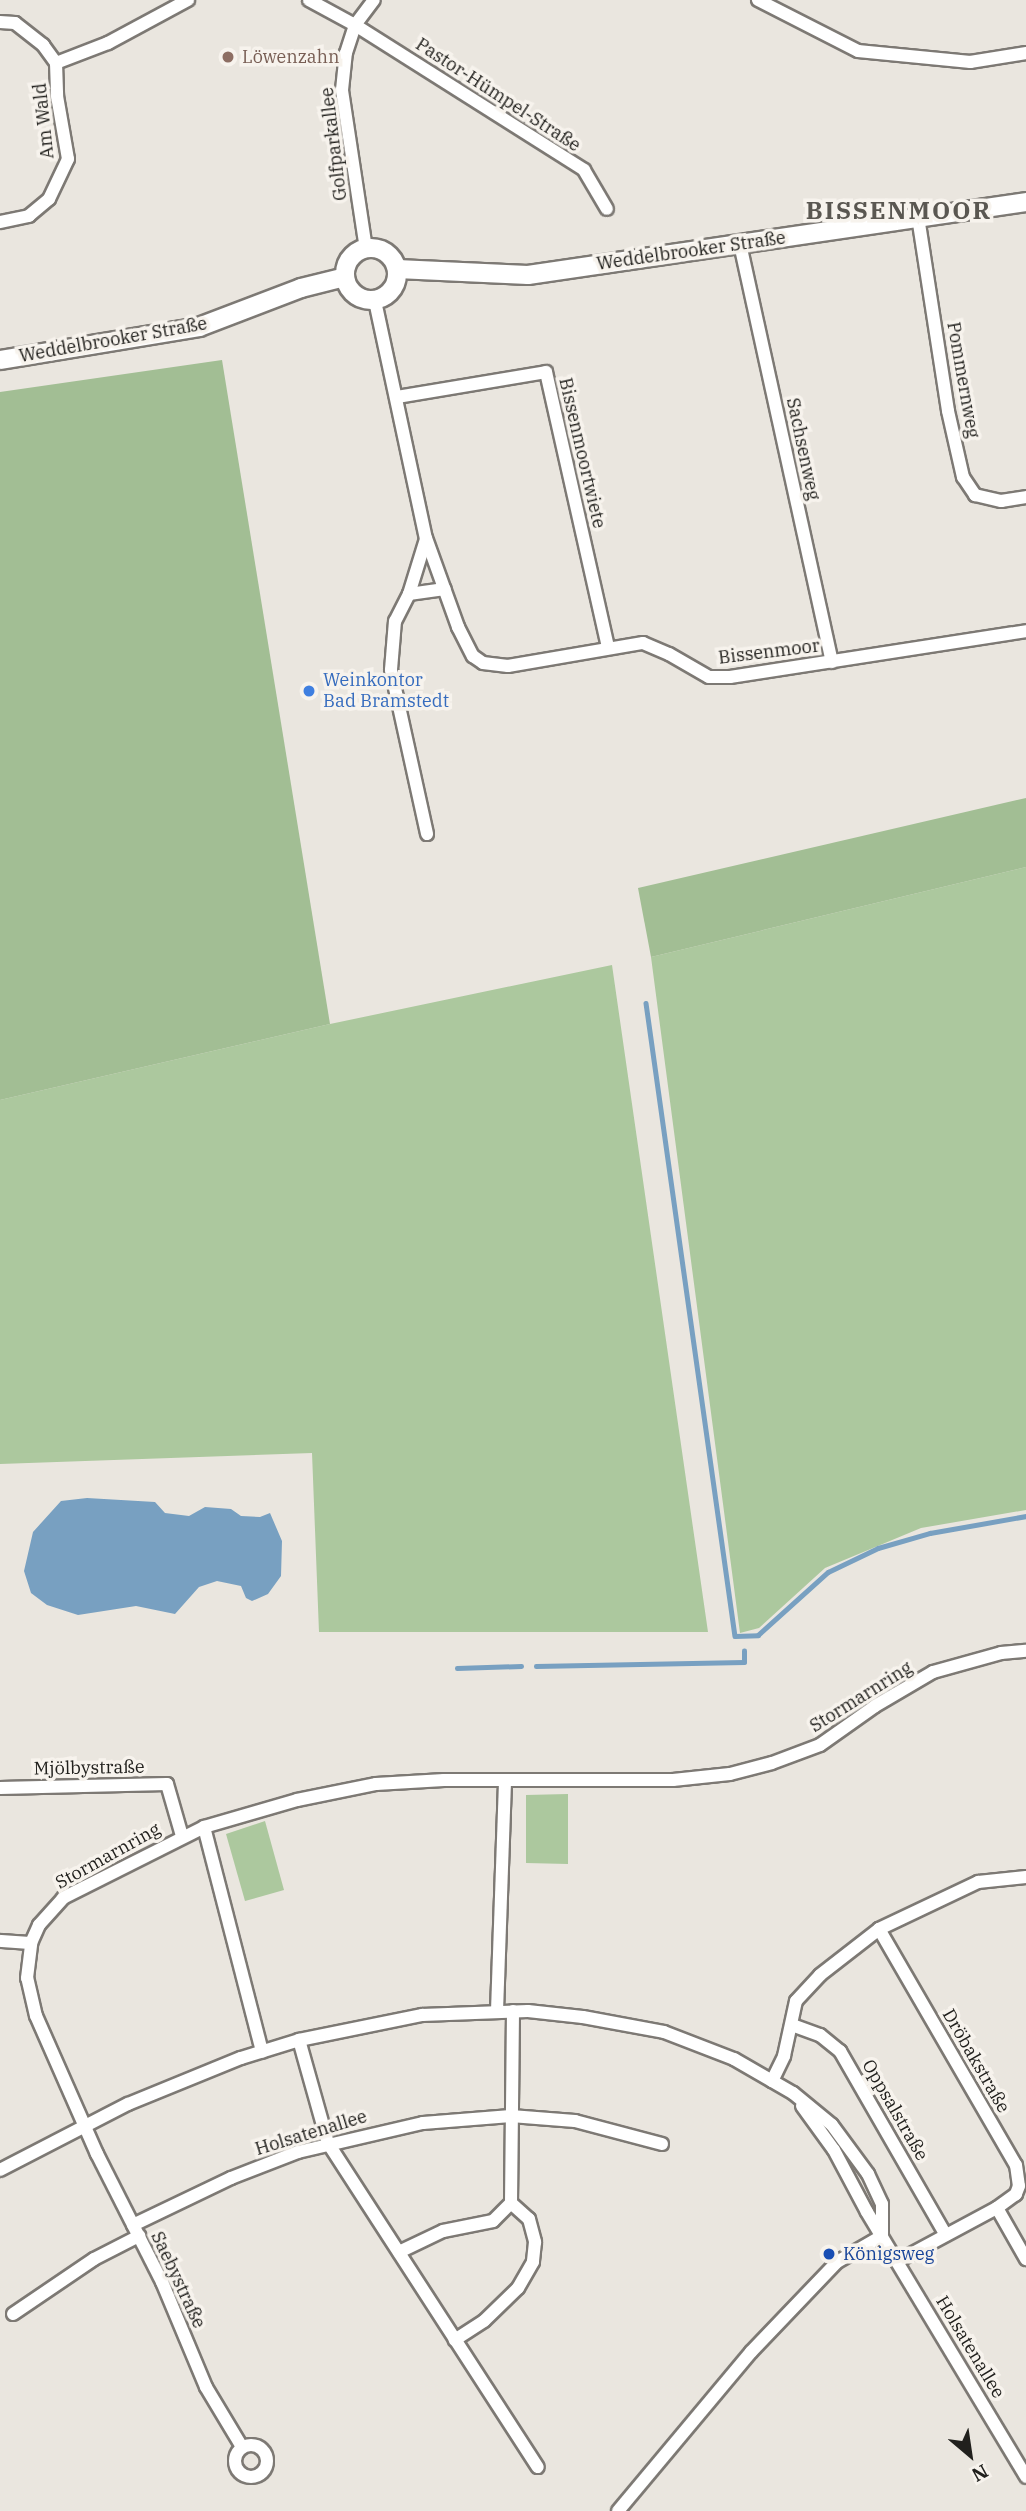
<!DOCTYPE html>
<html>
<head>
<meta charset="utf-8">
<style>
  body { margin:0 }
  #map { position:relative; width:1026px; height:2511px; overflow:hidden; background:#eae6df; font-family:"IBM Plex Serif",serif }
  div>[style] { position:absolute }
  .green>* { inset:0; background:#acc89e }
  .forest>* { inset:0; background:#a2be94 }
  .water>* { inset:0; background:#78a0c1 }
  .stream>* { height:4.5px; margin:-2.25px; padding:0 2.25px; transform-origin:2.25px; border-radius:2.25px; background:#78a0c1 }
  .roads { filter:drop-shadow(2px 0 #7d7974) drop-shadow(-2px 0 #7d7974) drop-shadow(0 2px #7d7974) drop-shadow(0 -2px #7d7974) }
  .street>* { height:12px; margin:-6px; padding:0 6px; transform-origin:6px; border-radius:6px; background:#fff }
  .street>.ring { margin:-6px; padding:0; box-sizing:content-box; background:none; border:12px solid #fff; border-radius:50% }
  .secondary>* { height:18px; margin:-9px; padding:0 9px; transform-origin:9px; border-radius:9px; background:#fff }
  .secondary>.ring { margin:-9px; padding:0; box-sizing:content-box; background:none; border:18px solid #fff; border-radius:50% }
  .dots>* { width:19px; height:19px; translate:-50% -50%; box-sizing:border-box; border:4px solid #f7f3ed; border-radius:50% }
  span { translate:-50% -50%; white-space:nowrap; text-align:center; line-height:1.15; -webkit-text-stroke:7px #f7f3ed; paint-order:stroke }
  .education-label { font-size:18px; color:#785e54 }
  .left { translate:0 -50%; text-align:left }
  .street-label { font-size:18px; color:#21201d }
  .shop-label { font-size:18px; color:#366cbe }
  .transit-label { font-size:18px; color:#164399 }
  .district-label { font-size:24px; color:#5a5751; font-weight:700; letter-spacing:2px }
  .north { position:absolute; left:935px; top:2420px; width:70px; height:70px; -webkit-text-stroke:5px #f7f3ed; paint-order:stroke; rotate:151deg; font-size:19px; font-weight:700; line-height:28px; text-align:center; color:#21201d }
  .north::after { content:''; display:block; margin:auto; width:24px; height:32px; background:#21201d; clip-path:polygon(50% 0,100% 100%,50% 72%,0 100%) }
</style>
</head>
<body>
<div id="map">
  <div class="green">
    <div style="clip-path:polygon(1026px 867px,1026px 1510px,921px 1528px,825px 1568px,759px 1628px,740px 1633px,651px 957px)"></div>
    <div style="clip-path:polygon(612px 965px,708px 1632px,319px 1632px,312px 1453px,0 1464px,0 1100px,330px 1024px)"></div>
    <div style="clip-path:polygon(568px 1794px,568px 1864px,526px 1863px,526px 1795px)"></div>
    <div style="clip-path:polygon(265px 1821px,284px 1890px,245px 1901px,226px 1834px)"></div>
  </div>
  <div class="forest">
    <div style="clip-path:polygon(222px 360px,330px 1024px,0 1100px,0 392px)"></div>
    <div style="clip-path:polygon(1026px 798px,1026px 867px,651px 957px,638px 888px)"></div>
  </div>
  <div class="water">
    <div style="clip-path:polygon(87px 1498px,155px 1502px,165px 1513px,189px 1516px,205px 1507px,231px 1509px,241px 1516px,260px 1517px,270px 1513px,282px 1541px,281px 1576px,268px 1594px,252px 1601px,246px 1598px,241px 1586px,217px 1581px,199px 1587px,175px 1614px,136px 1606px,78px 1615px,47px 1605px,31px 1593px,24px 1571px,33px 1532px,61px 1501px)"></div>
  </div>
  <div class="stream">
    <div style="left:646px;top:1003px;width:639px;rotate:82deg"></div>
    <div style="left:735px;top:1636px;width:23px;rotate:-2deg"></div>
    <div style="left:758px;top:1635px;width:94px;rotate:-42deg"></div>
    <div style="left:828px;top:1572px;width:55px;rotate:-25.6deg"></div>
    <div style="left:878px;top:1548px;width:54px;rotate:-16.1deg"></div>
    <div style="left:930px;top:1533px;width:97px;rotate:-10deg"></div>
    <div style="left:536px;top:1666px;width:208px;rotate:-1.1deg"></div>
    <div style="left:744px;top:1662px;width:11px;rotate:-90deg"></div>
    <div style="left:457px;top:1668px;width:64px;rotate:-1.8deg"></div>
  </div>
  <div class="roads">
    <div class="street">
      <div style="left:309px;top:0;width:52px;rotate:28.5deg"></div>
      <div style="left:355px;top:25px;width:271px;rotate:32.3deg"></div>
      <div style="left:584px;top:170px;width:45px;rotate:59.5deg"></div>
      <div style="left:758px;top:0;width:112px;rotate:27deg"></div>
      <div style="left:858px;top:51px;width:113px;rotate:5.6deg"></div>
      <div style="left:970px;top:62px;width:57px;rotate:-9.1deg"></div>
      <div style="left:0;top:22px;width:15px;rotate:4deg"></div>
      <div style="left:15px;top:23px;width:36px;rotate:38deg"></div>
      <div style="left:43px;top:45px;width:22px;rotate:54deg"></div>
      <div style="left:56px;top:63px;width:33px;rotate:88deg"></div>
      <div style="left:57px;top:96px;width:64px;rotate:80.1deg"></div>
      <div style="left:68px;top:159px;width:44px;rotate:115.4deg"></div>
      <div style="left:49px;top:199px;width:26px;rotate:140deg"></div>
      <div style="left:29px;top:216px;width:30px;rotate:168deg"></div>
      <div style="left:56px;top:63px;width:56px;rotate:-21deg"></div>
      <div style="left:108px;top:43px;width:91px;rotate:-28.3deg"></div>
      <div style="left:918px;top:217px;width:196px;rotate:81.2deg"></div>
      <div style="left:948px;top:411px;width:68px;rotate:77.2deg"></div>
      <div style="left:963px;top:477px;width:22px;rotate:56deg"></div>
      <div style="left:975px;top:495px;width:27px;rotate:13deg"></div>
      <div style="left:1001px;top:501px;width:25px;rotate:-9deg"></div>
      <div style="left:740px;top:244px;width:428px;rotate:77.6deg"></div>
      <div style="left:366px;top:249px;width:161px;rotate:-98.6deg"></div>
      <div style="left:342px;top:90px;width:37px;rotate:-84deg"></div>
      <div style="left:346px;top:53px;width:29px;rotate:-72deg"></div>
      <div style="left:355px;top:25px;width:31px;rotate:-53deg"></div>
      <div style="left:375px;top:301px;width:242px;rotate:77.9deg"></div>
      <div style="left:426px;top:538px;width:95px;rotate:70.2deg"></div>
      <div style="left:458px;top:627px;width:33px;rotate:63deg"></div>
      <div style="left:473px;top:656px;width:12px;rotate:35deg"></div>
      <div style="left:483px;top:663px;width:25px;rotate:7deg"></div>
      <div style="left:508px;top:666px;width:137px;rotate:-9.7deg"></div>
      <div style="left:643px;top:643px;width:28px;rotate:23deg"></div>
      <div style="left:669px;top:654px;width:46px;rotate:29.9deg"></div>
      <div style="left:709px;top:677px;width:21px"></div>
      <div style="left:730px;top:677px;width:300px;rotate:-8.8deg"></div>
      <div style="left:397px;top:397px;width:151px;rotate:-9.5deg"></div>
      <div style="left:546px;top:372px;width:283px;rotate:77.3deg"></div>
      <div style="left:426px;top:539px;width:58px;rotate:107.2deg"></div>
      <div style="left:409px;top:594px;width:30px;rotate:117deg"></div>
      <div style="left:395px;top:621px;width:49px;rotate:94.7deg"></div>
      <div style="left:391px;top:670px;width:168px;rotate:77.6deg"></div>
      <div style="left:409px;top:594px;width:36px;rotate:-8deg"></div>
      <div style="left:0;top:1788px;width:167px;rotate:-1.4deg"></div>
      <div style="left:167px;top:1784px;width:54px;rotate:73.9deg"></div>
      <div style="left:204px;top:1827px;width:232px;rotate:75.5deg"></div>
      <div style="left:879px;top:1929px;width:273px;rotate:59.9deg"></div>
      <div style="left:1016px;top:2165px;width:21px;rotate:82deg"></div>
      <div style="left:1019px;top:2186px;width:9px;rotate:111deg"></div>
      <div style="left:1016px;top:2194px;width:24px;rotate:144deg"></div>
      <div style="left:0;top:1941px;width:31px;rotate:4deg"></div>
      <div style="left:497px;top:2011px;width:231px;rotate:-88deg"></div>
      <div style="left:792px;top:2025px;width:30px;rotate:20deg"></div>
      <div style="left:820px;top:2035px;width:26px;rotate:39deg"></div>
      <div style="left:840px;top:2051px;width:212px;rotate:60.1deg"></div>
      <div style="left:299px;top:2040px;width:107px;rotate:74.3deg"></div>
      <div style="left:328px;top:2143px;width:386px;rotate:57.1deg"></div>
      <div style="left:772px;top:2081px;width:28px;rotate:-64deg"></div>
      <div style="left:784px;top:2056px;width:56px;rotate:-77.7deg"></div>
      <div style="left:796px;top:2001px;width:35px;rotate:-47deg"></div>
      <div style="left:820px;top:1975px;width:75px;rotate:-37.9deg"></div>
      <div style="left:879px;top:1929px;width:110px;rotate:-25.4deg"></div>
      <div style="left:978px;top:1882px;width:48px;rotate:-5.9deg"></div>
      <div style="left:802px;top:2106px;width:54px;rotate:54deg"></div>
      <div style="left:834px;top:2150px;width:70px;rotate:62deg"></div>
      <div style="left:867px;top:2212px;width:309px;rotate:59deg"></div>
      <div style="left:0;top:2170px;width:144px;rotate:-27.3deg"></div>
      <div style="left:128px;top:2104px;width:122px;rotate:-22.2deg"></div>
      <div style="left:241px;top:2058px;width:61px;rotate:-17.2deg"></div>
      <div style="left:299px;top:2040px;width:126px;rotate:-11.5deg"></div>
      <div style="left:422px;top:2015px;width:106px;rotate:-2.2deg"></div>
      <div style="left:528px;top:2011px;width:55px;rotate:6.2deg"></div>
      <div style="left:583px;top:2017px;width:82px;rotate:10.5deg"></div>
      <div style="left:664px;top:2032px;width:75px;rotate:21.1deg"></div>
      <div style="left:734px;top:2059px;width:68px;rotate:30deg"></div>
      <div style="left:793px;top:2093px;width:50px;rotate:39.4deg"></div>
      <div style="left:832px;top:2125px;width:61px;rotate:53.7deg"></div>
      <div style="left:868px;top:2174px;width:33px;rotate:65deg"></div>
      <div style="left:882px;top:2204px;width:32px;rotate:90deg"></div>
      <div style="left:511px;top:2203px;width:192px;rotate:-89.4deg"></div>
      <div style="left:133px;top:2225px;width:109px;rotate:-25.6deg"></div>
      <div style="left:231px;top:2178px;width:72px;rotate:-21.2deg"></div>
      <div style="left:298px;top:2152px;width:128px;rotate:-13.1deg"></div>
      <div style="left:423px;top:2123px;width:88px;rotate:-4.5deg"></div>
      <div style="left:511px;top:2116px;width:64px;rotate:4.5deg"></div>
      <div style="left:575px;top:2121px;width:90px;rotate:14.8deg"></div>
      <div style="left:399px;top:2252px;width:49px;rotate:-25.5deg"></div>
      <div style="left:443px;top:2231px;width:51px;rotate:-11.3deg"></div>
      <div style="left:493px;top:2221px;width:25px;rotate:-45deg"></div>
      <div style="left:511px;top:2203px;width:24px;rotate:42deg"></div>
      <div style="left:529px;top:2219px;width:24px;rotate:75deg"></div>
      <div style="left:535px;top:2242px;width:20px;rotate:96deg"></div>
      <div style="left:533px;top:2262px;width:30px;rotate:120deg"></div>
      <div style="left:518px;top:2288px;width:47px;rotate:135.9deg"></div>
      <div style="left:484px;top:2321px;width:35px;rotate:147deg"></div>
      <div style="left:898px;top:2261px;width:112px;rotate:-28.2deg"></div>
      <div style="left:997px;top:2208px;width:59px;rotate:60.4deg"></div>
      <div style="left:13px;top:2314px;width:98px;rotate:-34.2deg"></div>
      <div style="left:94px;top:2259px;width:51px;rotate:-27.1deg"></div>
      <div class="ring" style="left:235px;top:2445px;width:20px;height:20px"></div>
      <div style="left:242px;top:2447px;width:70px;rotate:-121deg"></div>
      <div style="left:206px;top:2387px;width:114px;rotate:-112.7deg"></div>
      <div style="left:162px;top:2282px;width:144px;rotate:-116.9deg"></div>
      <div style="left:97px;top:2154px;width:151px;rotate:-113.8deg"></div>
      <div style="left:36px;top:2016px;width:39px;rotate:-103deg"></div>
      <div style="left:27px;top:1978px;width:35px;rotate:-83deg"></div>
      <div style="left:31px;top:1943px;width:20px;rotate:-66deg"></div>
      <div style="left:39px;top:1925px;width:36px;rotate:-48deg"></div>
      <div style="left:63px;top:1898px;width:158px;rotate:-26.7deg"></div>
      <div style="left:204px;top:1827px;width:97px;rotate:-16.2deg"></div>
      <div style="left:297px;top:1800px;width:81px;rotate:-11.4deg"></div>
      <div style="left:376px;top:1784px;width:68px;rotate:-3.4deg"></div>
      <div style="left:444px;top:1780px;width:229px"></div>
      <div style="left:673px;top:1780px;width:57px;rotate:-6deg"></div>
      <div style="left:730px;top:1774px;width:43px;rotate:-14.7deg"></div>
      <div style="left:772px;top:1763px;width:51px;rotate:-20.6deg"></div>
      <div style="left:820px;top:1745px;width:67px;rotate:-35.3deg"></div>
      <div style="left:875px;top:1706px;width:67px;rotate:-30.4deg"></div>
      <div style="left:933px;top:1672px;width:71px;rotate:-15.6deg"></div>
      <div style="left:1001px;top:1653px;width:25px;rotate:-5deg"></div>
      <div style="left:618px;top:2511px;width:207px;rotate:-50.1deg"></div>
      <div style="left:751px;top:2352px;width:124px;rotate:-46.3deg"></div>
      <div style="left:837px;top:2262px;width:52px;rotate:-30deg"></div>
    </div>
    <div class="secondary">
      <div class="ring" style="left:345px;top:248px;width:34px;height:34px"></div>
      <div style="left:397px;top:269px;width:131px;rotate:2.6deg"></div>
      <div style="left:528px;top:275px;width:503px;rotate:-8.34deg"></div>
      <div style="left:0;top:360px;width:202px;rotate:-9.4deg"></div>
      <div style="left:199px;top:327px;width:109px;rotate:-20.9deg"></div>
      <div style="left:301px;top:288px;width:45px;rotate:-14deg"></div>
    </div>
  </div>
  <div class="dots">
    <div style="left:228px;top:57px;background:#8d6e63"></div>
    <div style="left:309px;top:691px;background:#3f7fe0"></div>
    <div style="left:829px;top:2254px;background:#1a4fb4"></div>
  </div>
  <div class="education-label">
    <span class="left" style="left:242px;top:57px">Löwenzahn</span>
  </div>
  <div class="street-label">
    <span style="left:498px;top:95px;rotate:33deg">Pastor-Hümpel-Straße</span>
    <span style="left:44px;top:121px;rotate:-96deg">Am Wald</span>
    <span style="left:334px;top:144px;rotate:-97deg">Golfparkallee</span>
    <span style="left:691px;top:251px;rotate:-8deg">Weddelbrooker Straße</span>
    <span style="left:113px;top:340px;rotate:-10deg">Weddelbrooker Straße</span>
    <span style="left:963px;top:380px;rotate:80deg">Pommernweg</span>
    <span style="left:803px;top:449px;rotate:78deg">Sachsenweg</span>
    <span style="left:582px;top:453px;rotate:77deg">Bissenmoortwiete</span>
    <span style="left:769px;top:652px;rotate:-7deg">Bissenmoor</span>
    <span style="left:861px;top:1697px;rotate:-32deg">Stormarnring</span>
    <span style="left:89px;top:1768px;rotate:-1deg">Mjölbystraße</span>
    <span style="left:108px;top:1856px;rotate:-29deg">Stormarnring</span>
    <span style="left:976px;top:2061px;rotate:60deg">Dröbakstraße</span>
    <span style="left:895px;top:2110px;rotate:60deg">Oppsalstraße</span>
    <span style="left:311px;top:2133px;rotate:-17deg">Holsatenallee</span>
    <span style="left:178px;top:2280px;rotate:65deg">Saebystraße</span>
    <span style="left:970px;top:2347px;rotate:59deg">Holsatenallee</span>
  </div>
  <div class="shop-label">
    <span class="left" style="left:323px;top:691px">Weinkontor<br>Bad Bramstedt</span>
  </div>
  <div class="transit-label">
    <span class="left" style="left:843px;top:2254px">Königsweg</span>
  </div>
  <div class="district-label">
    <span style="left:899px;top:211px">BISSENMOOR</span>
  </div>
  <div class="north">N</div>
</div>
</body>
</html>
